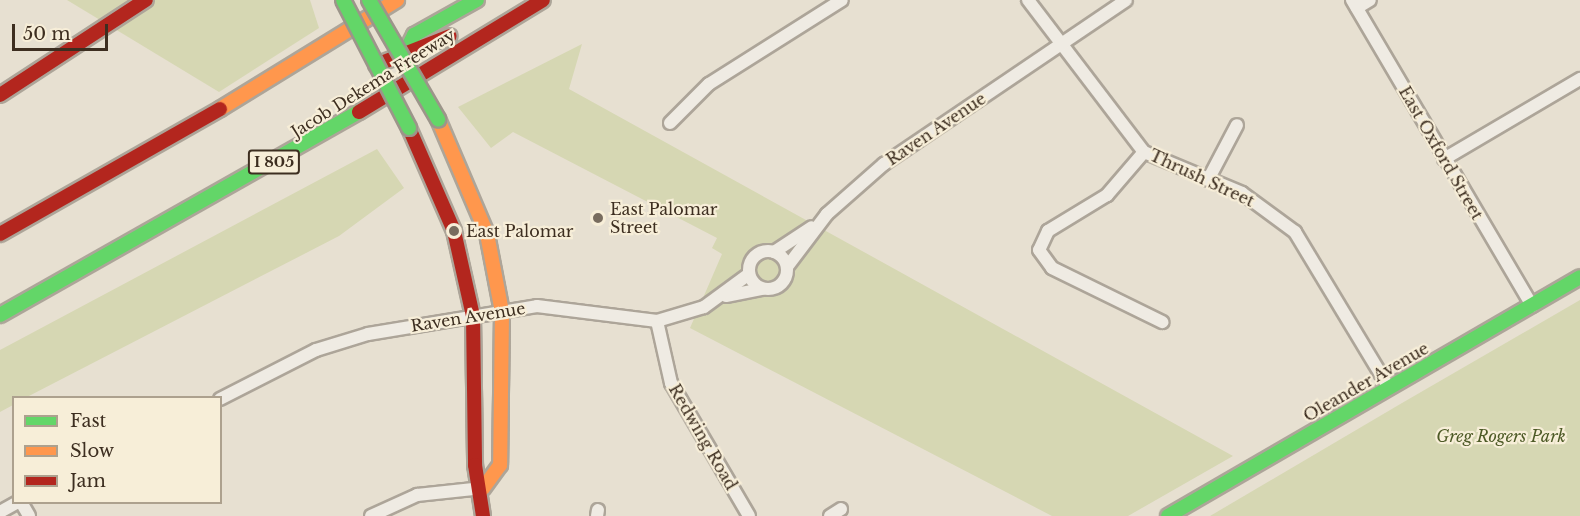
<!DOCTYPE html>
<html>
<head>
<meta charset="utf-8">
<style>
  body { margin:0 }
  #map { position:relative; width:1580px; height:516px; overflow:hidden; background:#e7e0d1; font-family:"Libre Baskerville",serif }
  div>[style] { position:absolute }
  .green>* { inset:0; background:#d6d7b3 }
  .roads { filter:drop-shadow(2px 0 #ada599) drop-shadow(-2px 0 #ada599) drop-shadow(0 2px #ada599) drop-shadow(0 -2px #ada599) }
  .street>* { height:12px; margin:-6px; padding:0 6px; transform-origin:6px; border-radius:6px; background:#efebe3 }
  .street>.ring { margin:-6px; padding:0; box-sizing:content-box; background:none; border:12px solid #efebe3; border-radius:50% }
  .fast>* { height:14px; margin:-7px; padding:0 7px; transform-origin:7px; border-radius:7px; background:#63d668 }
  .slow>* { height:14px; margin:-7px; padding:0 7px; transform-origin:7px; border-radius:7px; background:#ff974d }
  .jam>* { height:14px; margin:-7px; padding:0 7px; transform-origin:7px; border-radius:7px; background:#b3261e }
  .bridges { filter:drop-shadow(2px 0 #9c958a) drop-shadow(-2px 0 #9c958a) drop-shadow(0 2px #9c958a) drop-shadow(0 -2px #9c958a) }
  .fast-bridge>* { height:14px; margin:-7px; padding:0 7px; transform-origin:7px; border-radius:7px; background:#63d668 }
  .dots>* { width:16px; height:16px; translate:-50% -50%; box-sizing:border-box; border:3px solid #f7eed8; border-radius:50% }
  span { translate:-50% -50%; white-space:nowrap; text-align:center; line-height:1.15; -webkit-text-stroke:4.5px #f7eed8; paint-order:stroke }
  .shield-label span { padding:2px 4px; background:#f7eed8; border:2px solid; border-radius:4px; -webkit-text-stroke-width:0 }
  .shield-label { font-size:15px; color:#3d2e20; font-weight:700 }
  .street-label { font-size:16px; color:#3d2e20 }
  .poi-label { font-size:16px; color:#3d2e20 }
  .left { translate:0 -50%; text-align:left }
  .park-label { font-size:16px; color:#4d5a26; font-style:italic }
  .legend { position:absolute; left:12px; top:396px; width:210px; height:108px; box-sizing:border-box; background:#f7eed8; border:2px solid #ada18e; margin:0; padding:8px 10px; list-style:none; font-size:18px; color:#3d2e20 }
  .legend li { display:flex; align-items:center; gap:12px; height:30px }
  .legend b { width:30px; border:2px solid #ada18e }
  .scale { position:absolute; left:12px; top:24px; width:96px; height:27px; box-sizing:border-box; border:3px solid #3d2e20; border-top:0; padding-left:8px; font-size:18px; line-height:21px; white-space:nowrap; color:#3d2e20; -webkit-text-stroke:4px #f7eed8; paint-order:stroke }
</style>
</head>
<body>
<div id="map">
  <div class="green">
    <div style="clip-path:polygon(67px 0,310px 0,319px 28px,219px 92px)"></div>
    <div style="clip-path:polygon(582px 44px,569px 89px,1233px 456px,1128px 516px,1052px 516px,690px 328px,722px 254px,712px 248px,717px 238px,513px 132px,491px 148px,458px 107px)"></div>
    <div style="clip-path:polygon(377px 149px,404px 188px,339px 236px,27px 397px,14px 398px,13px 405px,0 412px,0 350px)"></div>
    <div style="clip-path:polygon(1580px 300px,1580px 516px,1210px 516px,1402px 403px)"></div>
  </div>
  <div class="roads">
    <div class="street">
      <div style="left:1028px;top:0;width:191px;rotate:52.7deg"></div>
      <div style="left:1144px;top:152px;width:106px;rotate:22.7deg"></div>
      <div style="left:1242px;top:193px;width:66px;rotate:36.3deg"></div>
      <div style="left:1295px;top:232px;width:182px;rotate:58.9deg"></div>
      <div style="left:1352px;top:0;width:355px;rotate:59.5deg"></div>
      <div style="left:1357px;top:8px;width:15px;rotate:-32deg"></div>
      <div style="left:670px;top:123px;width:55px;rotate:-45deg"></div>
      <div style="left:709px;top:84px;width:157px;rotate:-32.3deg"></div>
      <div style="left:1144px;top:152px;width:57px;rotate:130.7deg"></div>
      <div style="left:1107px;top:195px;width:69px;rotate:148.6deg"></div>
      <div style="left:1048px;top:231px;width:21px;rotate:115deg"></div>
      <div style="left:1039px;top:250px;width:22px;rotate:54deg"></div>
      <div style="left:1052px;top:268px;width:123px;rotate:26.1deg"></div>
      <div style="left:1444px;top:159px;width:158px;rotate:-30.5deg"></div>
      <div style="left:1208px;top:180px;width:62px;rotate:-62.2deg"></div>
      <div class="ring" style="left:749px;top:251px;width:26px;height:26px"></div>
      <div style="left:774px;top:252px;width:45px;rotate:-33.3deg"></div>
      <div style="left:787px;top:267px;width:66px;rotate:-53deg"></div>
      <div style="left:827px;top:214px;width:76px;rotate:-41.3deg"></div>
      <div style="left:884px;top:164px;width:292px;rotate:-34.1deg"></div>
      <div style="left:726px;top:296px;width:37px;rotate:-11deg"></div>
      <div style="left:657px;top:321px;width:64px;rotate:77.3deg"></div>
      <div style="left:671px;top:383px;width:154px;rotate:59.6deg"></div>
      <div style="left:220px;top:399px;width:108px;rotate:-27deg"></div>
      <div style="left:316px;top:350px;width:54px;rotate:-17.1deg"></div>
      <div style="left:368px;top:334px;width:171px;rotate:-9.4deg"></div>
      <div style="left:537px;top:306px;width:121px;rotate:7.1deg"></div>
      <div style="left:657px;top:321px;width:49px;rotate:-16.6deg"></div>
      <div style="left:704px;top:307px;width:56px;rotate:-36.3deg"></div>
      <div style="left:21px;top:502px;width:16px;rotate:60deg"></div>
      <div style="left:0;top:512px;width:21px;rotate:-29deg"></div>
      <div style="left:371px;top:516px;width:51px;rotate:-24.5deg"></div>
      <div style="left:417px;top:495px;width:66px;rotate:-6.1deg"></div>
      <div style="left:597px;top:516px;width:6px;rotate:-81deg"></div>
      <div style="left:830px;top:516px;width:13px;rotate:-32deg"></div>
    </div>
    <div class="fast">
      <div style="left:407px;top:49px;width:16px;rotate:-63deg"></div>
      <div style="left:414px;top:35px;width:72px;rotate:-29.1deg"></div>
      <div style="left:0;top:315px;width:412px;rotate:-29.5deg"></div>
      <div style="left:1168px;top:516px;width:476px;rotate:-30.1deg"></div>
    </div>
    <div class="slow">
      <div style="left:220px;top:109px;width:208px;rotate:-31.6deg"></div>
      <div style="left:438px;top:119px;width:125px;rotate:66.9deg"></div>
      <div style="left:487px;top:234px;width:79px;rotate:79.1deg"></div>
      <div style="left:502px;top:312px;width:153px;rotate:90.7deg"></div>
      <div style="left:500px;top:465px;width:29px;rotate:126deg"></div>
    </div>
    <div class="jam">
      <div style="left:376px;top:65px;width:79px;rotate:-21.4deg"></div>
      <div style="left:0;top:95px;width:174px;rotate:-33.1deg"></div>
      <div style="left:359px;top:112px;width:215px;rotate:-31.3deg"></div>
      <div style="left:409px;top:128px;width:112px;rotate:66.4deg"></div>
      <div style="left:454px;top:231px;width:87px;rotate:77.4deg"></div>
      <div style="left:473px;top:316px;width:149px;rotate:89.2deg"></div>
      <div style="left:475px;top:465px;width:52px;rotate:81.1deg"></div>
      <div style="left:0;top:234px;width:253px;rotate:-29.6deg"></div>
    </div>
  </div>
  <div class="bridges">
    <div class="fast-bridge">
      <div style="left:343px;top:0;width:144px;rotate:62.7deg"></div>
      <div style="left:369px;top:0;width:138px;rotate:59.9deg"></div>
    </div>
  </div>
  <div class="dots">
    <div style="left:598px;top:218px;background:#786c5e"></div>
    <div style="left:454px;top:231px;background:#786c5e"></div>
  </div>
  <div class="shield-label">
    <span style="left:274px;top:162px">I 805</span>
  </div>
  <div class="street-label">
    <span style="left:373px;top:83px;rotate:-32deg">Jacob Dekema Freeway</span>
    <span style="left:936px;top:129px;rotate:-34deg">Raven Avenue</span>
    <span style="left:1441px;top:153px;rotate:60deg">East Oxford Street</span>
    <span style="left:1202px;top:178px;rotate:25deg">Thrush Street</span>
    <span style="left:468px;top:317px;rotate:-9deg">Raven Avenue</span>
    <span style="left:1366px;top:382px;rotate:-30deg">Oleander Avenue</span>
    <span style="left:703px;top:437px;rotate:60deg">Redwing Road</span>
  </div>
  <div class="poi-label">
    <span class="left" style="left:610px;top:218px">East Palomar<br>Street</span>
    <span class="left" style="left:466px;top:231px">East Palomar</span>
  </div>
  <div class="park-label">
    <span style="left:1501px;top:436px">Greg Rogers Park</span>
  </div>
  <ul class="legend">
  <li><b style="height:8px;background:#63d668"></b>Fast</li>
  <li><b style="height:8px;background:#ff974d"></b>Slow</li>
  <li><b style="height:8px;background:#b3261e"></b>Jam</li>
  </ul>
  <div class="scale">50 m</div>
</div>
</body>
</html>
